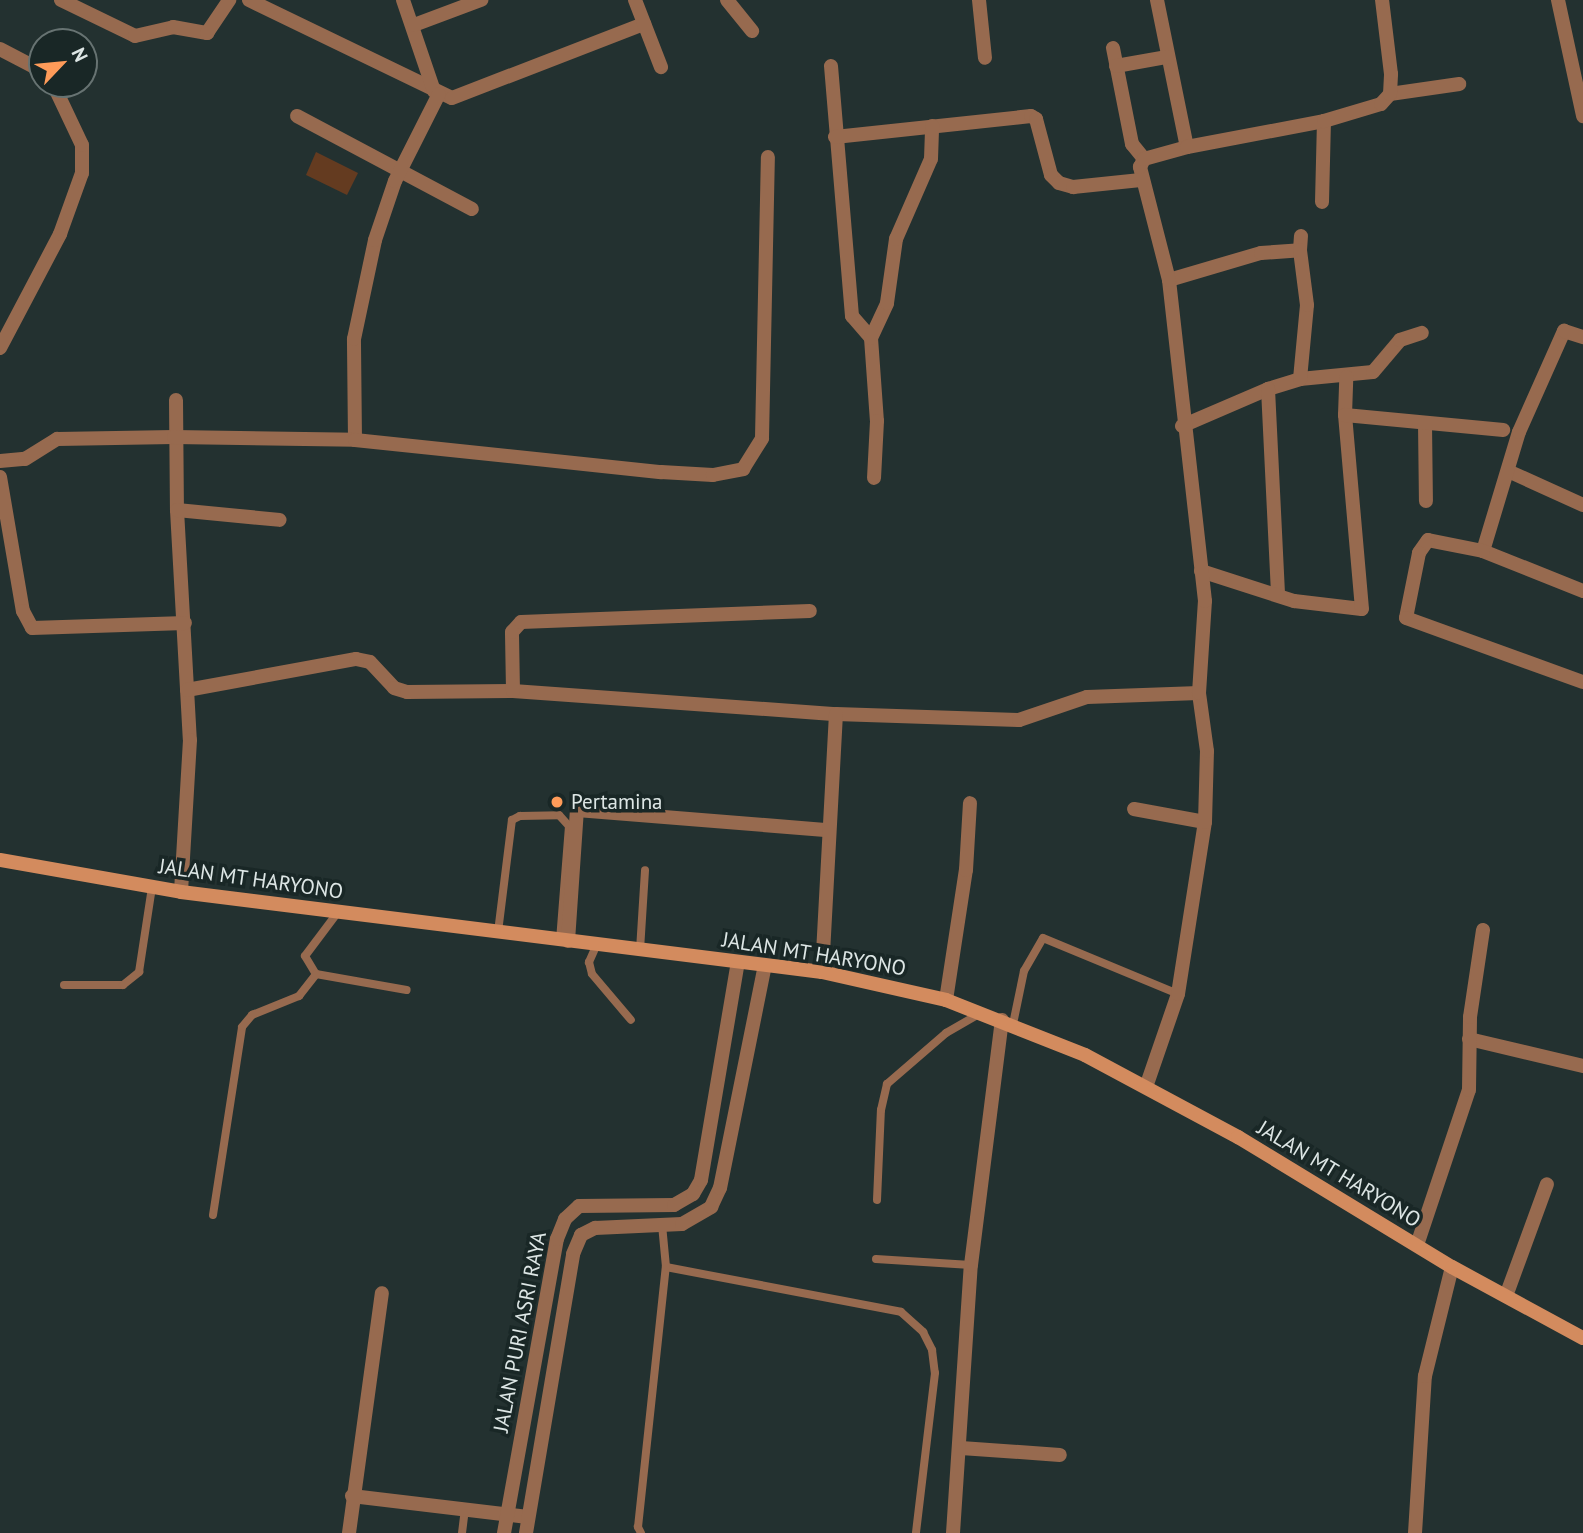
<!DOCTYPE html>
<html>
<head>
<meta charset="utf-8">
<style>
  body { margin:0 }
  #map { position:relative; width:1583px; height:1533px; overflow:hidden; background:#233130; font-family:"PT Sans",sans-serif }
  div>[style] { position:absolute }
  .green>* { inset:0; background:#643b20 }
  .service>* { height:8px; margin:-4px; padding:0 4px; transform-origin:4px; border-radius:4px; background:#976a4f }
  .minor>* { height:14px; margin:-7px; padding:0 7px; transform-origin:7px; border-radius:7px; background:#976a4f }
  .tertiary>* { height:14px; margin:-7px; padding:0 7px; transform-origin:7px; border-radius:7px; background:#976a4f }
  .secondary>* { height:14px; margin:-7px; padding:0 7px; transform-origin:7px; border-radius:7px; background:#d38b5e }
  .dots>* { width:19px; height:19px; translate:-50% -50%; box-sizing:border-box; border:4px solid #192726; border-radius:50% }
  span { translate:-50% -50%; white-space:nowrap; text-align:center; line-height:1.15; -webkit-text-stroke:7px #192726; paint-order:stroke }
  .poi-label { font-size:21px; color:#dde6e5 }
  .left { translate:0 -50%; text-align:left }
  .street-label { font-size:21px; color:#dde6e5 }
  .north { position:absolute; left:28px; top:28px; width:70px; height:70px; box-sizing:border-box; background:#192726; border:2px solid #677372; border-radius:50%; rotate:64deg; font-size:19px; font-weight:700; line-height:28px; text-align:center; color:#dde6e5 }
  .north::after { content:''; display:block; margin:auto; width:24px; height:32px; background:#fe9b59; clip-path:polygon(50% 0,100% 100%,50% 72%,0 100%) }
</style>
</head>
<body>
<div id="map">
  <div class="green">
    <div style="clip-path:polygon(316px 152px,358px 173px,347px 195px,306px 175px)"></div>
  </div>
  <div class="service">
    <div style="left:338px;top:912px;width:55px;rotate:126.9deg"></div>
    <div style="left:305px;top:956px;width:21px;rotate:59deg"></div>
    <div style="left:316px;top:974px;width:92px;rotate:10deg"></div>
    <div style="left:498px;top:932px;width:113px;rotate:-82.9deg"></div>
    <div style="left:512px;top:820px;width:9px;rotate:-27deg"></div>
    <div style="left:520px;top:816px;width:39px;rotate:-1deg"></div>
    <div style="left:559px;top:815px;width:15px;rotate:48deg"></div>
    <div style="left:569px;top:826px;width:114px;rotate:94.5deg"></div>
    <div style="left:597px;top:944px;width:20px;rotate:114deg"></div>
    <div style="left:589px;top:962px;width:12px;rotate:76deg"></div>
    <div style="left:592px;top:974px;width:60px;rotate:49.7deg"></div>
    <div style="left:640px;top:950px;width:80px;rotate:-86.4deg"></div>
    <div style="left:64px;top:985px;width:59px"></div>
    <div style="left:123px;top:985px;width:21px;rotate:-39deg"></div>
    <div style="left:139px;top:972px;width:86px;rotate:-81.3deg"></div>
    <div style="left:1013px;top:1024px;width:54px;rotate:-78.3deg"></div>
    <div style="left:1024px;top:971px;width:38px;rotate:-60deg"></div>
    <div style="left:1043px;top:938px;width:146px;rotate:22.5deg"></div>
    <div style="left:877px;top:1200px;width:90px;rotate:-87.5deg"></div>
    <div style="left:881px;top:1110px;width:27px;rotate:-77deg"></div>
    <div style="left:887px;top:1084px;width:78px;rotate:-40.8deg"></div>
    <div style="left:946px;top:1033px;width:39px;rotate:-30deg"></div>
    <div style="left:213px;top:1215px;width:190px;rotate:-81.2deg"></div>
    <div style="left:242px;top:1027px;width:16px;rotate:-50deg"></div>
    <div style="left:252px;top:1015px;width:51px;rotate:-22deg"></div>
    <div style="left:299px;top:996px;width:28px;rotate:-52deg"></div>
    <div style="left:876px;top:1259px;width:95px;rotate:3.6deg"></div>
    <div style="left:666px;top:1267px;width:239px;rotate:10.8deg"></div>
    <div style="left:901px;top:1312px;width:30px;rotate:42deg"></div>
    <div style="left:923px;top:1332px;width:20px;rotate:63deg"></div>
    <div style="left:932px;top:1350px;width:23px;rotate:83deg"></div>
    <div style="left:935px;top:1373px;width:161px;rotate:96.8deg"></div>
    <div style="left:462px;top:1533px;width:23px;rotate:-83deg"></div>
    <div style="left:641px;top:1533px;width:7px;rotate:-117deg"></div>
    <div style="left:638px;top:1527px;width:262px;rotate:-83.9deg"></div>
    <div style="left:666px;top:1267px;width:42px;rotate:-95.4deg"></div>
  </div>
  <div class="minor">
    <div style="left:61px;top:0;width:82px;rotate:25.9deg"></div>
    <div style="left:135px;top:36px;width:39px;rotate:-13deg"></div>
    <div style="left:173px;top:27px;width:35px;rotate:10deg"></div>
    <div style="left:207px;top:33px;width:40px;rotate:-56deg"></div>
    <div style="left:249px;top:0;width:225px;rotate:25.8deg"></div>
    <div style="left:452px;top:98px;width:206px;rotate:-21.1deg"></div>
    <div style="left:403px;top:0;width:96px;rotate:71.2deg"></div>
    <div style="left:635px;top:0;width:72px;rotate:68.8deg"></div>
    <div style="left:727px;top:0;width:40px;rotate:51deg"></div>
    <div style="left:979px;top:0;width:58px;rotate:84.1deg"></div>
    <div style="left:1157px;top:0;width:150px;rotate:78.5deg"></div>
    <div style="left:1558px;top:0;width:119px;rotate:77.8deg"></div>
    <div style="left:414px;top:25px;width:72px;rotate:-20.5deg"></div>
    <div style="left:1113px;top:48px;width:98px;rotate:78.8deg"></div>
    <div style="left:1132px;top:144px;width:19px;rotate:51deg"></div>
    <div style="left:0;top:49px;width:47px;rotate:27.6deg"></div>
    <div style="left:831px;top:66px;width:251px;rotate:85.2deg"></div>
    <div style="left:852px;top:316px;width:29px;rotate:49deg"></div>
    <div style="left:871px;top:338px;width:83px;rotate:85.9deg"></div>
    <div style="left:877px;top:421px;width:57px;rotate:93deg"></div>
    <div style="left:1116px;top:66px;width:52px;rotate:-10deg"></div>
    <div style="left:1390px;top:94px;width:70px;rotate:-8.2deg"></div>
    <div style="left:297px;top:116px;width:198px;rotate:28deg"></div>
    <div style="left:835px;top:137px;width:197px;rotate:-6.1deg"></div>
    <div style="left:1031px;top:116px;width:6px;rotate:31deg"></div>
    <div style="left:1036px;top:119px;width:58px;rotate:75deg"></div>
    <div style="left:1051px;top:175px;width:11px;rotate:45deg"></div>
    <div style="left:1059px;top:183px;width:15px;rotate:16deg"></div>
    <div style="left:1073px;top:187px;width:68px;rotate:-5.9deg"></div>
    <div style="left:1322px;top:202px;width:81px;rotate:-88.6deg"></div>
    <div style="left:1169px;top:280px;width:96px;rotate:-16.4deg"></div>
    <div style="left:1261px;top:253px;width:39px;rotate:-4deg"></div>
    <div style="left:1300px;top:250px;width:14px;rotate:-86deg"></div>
    <div style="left:871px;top:338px;width:38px;rotate:-65deg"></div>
    <div style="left:887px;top:303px;width:65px;rotate:-82deg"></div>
    <div style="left:896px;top:239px;width:87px;rotate:-66.4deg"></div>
    <div style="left:931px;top:159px;width:33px;rotate:-88deg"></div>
    <div style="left:0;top:348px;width:129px;rotate:-62.2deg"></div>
    <div style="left:60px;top:234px;width:65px;rotate:-70.2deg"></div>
    <div style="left:82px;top:173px;width:28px;rotate:-90deg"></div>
    <div style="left:82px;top:145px;width:68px;rotate:-115.4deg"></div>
    <div style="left:1300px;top:379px;width:73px;rotate:-5.5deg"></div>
    <div style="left:1373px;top:372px;width:42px;rotate:-49.8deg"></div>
    <div style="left:1400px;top:340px;width:23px;rotate:-18deg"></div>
    <div style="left:1268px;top:389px;width:34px;rotate:-17deg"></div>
    <div style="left:1300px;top:379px;width:74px;rotate:-84.6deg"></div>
    <div style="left:1307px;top:305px;width:55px;rotate:-97.3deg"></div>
    <div style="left:176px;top:400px;width:110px;rotate:89.5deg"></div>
    <div style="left:177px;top:510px;width:230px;rotate:86.8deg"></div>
    <div style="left:190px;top:740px;width:152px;rotate:93.4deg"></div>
    <div style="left:1345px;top:415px;width:38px;rotate:-88deg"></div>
    <div style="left:1425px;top:424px;width:77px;rotate:89.3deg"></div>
    <div style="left:1182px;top:426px;width:94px;rotate:-23.3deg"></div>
    <div style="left:1268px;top:389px;width:205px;rotate:87.2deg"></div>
    <div style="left:355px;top:440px;width:101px;rotate:-90.6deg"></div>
    <div style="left:354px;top:339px;width:101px;rotate:-78deg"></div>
    <div style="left:375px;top:240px;width:62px;rotate:-71.3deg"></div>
    <div style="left:395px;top:181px;width:97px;rotate:-63.2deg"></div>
    <div style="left:0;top:461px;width:25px;rotate:-5deg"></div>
    <div style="left:25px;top:459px;width:38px;rotate:-32deg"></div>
    <div style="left:57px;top:439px;width:117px;rotate:-1deg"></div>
    <div style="left:174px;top:437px;width:181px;rotate:0.9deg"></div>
    <div style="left:355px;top:440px;width:308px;rotate:6deg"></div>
    <div style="left:661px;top:472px;width:52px;rotate:3.3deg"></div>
    <div style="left:713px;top:475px;width:31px;rotate:-11deg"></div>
    <div style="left:743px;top:469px;width:36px;rotate:-58deg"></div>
    <div style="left:762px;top:438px;width:281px;rotate:-88.8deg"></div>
    <div style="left:1508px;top:471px;width:82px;rotate:24.4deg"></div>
    <div style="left:0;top:477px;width:136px;rotate:80.3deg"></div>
    <div style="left:23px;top:611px;width:19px;rotate:62deg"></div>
    <div style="left:32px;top:628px;width:153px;rotate:-1.9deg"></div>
    <div style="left:177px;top:510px;width:103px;rotate:5.5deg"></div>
    <div style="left:1483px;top:551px;width:124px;rotate:-73.2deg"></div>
    <div style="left:1519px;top:432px;width:111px;rotate:-66deg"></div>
    <div style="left:1564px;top:331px;width:20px;rotate:18deg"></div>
    <div style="left:1201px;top:571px;width:98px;rotate:17.9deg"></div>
    <div style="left:1294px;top:601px;width:68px;rotate:6.7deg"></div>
    <div style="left:1362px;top:609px;width:195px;rotate:-95deg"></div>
    <div style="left:1345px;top:415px;width:159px;rotate:5.4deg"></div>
    <div style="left:1583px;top:591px;width:108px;rotate:-158.2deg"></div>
    <div style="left:1483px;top:551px;width:56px;rotate:-168.7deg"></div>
    <div style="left:1428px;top:540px;width:16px;rotate:125deg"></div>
    <div style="left:1419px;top:553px;width:66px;rotate:101.3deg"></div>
    <div style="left:1406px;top:618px;width:188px;rotate:19.9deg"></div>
    <div style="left:187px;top:690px;width:172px;rotate:-10.4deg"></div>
    <div style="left:356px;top:659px;width:14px;rotate:12deg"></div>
    <div style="left:370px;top:662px;width:35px;rotate:47deg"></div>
    <div style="left:394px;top:688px;width:14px;rotate:17deg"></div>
    <div style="left:407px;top:692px;width:106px;rotate:-0.5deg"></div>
    <div style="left:513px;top:691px;width:324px;rotate:4.1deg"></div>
    <div style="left:836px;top:714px;width:183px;rotate:1.9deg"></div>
    <div style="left:1019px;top:720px;width:72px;rotate:-18.7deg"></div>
    <div style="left:1087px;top:697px;width:112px;rotate:-2deg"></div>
    <div style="left:513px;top:691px;width:59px;rotate:-91deg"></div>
    <div style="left:512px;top:632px;width:13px;rotate:-48deg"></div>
    <div style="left:521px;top:622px;width:289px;rotate:-2.2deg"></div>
    <div style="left:1134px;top:809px;width:72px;rotate:10.4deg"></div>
    <div style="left:568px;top:941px;width:131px;rotate:-86.1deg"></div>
    <div style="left:577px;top:810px;width:252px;rotate:4.6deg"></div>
    <div style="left:822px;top:972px;width:258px;rotate:-86.9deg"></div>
    <div style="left:946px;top:1000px;width:132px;rotate:-81.3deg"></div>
    <div style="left:966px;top:870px;width:67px;rotate:-86.6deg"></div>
    <div style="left:1469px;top:1039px;width:117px;rotate:13.3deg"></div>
    <div style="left:1146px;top:1087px;width:98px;rotate:-71deg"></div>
    <div style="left:1178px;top:994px;width:174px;rotate:-81.1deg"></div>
    <div style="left:1205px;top:822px;width:71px;rotate:-88.4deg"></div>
    <div style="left:1207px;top:751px;width:59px;rotate:-97.9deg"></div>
    <div style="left:1199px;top:693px;width:92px;rotate:-86.3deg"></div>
    <div style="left:1205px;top:601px;width:323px;rotate:-96.4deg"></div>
    <div style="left:1169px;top:280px;width:117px;rotate:-104.4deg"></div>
    <div style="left:1140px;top:167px;width:9px;rotate:-63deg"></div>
    <div style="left:1144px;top:159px;width:45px;rotate:-15.6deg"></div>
    <div style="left:1187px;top:147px;width:139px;rotate:-10.7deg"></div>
    <div style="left:1324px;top:121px;width:59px;rotate:-16.6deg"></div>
    <div style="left:1381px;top:104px;width:13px;rotate:-48deg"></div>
    <div style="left:1390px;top:94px;width:20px;rotate:-87deg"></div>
    <div style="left:1391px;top:74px;width:75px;rotate:-96.9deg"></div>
    <div style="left:1417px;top:1245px;width:163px;rotate:-71.5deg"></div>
    <div style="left:1469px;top:1090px;width:73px;rotate:-89.2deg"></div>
    <div style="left:1470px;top:1017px;width:88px;rotate:-81.5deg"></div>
    <div style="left:1506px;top:1296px;width:119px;rotate:-69.9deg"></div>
    <div style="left:961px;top:1448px;width:99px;rotate:4deg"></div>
    <div style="left:352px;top:1496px;width:177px;rotate:6.8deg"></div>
    <div style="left:349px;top:1533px;width:242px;rotate:-82.2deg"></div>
    <div style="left:953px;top:1533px;width:269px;rotate:-86.2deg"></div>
    <div style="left:971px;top:1265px;width:247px;rotate:-82.8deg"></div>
    <div style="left:1415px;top:1533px;width:157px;rotate:-86.4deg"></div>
    <div style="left:1425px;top:1376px;width:112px;rotate:-76.1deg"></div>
  </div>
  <div class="tertiary">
    <div style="left:504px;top:1533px;width:299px;rotate:-79.8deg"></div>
    <div style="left:557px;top:1239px;width:22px;rotate:-68deg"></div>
    <div style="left:565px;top:1219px;width:19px;rotate:-43deg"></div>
    <div style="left:579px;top:1206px;width:95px;rotate:-0.6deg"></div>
    <div style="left:674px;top:1205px;width:22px;rotate:-30deg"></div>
    <div style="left:693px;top:1194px;width:16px;rotate:-60deg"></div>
    <div style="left:701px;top:1180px;width:221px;rotate:-80.4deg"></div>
    <div style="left:526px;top:1533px;width:283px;rotate:-80.4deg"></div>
    <div style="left:573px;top:1254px;width:21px;rotate:-67deg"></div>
    <div style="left:581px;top:1235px;width:16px;rotate:-27deg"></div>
    <div style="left:595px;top:1228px;width:87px;rotate:-2.6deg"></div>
    <div style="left:682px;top:1224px;width:34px;rotate:-30deg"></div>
    <div style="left:711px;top:1207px;width:21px;rotate:-65deg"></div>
    <div style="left:720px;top:1188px;width:227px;rotate:-78.6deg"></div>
  </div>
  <div class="secondary">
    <div style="left:0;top:860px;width:184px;rotate:10deg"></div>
    <div style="left:181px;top:892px;width:646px;rotate:7.11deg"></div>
    <div style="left:822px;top:972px;width:127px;rotate:12.7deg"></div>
    <div style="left:946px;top:1000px;width:149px;rotate:21.6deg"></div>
    <div style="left:1085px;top:1055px;width:174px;rotate:28.2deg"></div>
    <div style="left:1238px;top:1137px;width:250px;rotate:31.3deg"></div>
    <div style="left:1452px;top:1267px;width:149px;rotate:28.5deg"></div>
  </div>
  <div class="dots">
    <div style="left:557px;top:802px;background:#fe9b59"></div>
  </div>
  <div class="poi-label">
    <span class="left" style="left:571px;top:802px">Pertamina</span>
  </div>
  <div class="street-label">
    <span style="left:251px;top:879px;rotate:8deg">JALAN MT HARYONO</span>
    <span style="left:814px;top:954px;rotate:9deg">JALAN MT HARYONO</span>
    <span style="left:1339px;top:1174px;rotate:31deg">JALAN MT HARYONO</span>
    <span style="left:520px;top:1332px;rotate:-79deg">JALAN PURI ASRI RAYA</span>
  </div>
  <div class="north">N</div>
</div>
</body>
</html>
